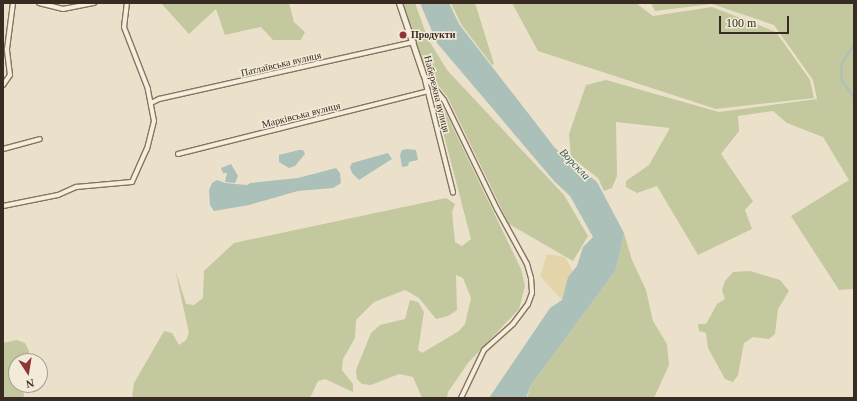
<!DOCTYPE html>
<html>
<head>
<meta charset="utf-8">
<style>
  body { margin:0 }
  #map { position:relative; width:857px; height:401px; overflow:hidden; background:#ebe1ca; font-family:Georgia,serif }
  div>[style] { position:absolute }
  .green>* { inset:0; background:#c3c89e }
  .sand>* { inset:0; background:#e4d4aa }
  .water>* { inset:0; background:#aac0b9 }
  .stream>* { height:1.5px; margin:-0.75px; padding:0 0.75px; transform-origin:0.75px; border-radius:0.75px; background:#aac0b9 }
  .roads { filter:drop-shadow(1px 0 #867460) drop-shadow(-1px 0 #867460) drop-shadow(0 1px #867460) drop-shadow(0 -1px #867460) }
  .minor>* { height:4px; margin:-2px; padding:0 2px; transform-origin:2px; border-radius:2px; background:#f6eedc }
  .tertiary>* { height:5px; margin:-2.5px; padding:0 2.5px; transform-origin:2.5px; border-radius:2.5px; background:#f6eedc }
  .dots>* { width:11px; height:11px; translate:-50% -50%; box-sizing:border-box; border:2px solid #f3ebd9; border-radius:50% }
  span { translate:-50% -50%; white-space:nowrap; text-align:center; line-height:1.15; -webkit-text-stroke:3px #f3ebd9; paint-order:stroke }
  .poi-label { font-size:10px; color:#382c22; font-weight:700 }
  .left { translate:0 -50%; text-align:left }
  .street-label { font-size:10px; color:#382c22 }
  .water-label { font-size:11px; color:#335653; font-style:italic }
  .frame { position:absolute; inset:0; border:4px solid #382c22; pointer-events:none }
  .north { position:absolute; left:8px; top:353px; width:40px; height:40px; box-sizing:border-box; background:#f3ebd9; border:1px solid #a89f90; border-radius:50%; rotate:168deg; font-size:11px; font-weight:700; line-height:16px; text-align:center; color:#382c22 }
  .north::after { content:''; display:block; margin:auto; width:14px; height:18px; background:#8f3537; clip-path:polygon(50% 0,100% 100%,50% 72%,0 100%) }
  .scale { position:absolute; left:719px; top:16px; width:70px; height:18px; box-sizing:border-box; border:2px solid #382c22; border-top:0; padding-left:5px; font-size:12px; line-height:14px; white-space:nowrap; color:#382c22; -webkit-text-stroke:3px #f3ebd9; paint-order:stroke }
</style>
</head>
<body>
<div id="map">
  <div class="green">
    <div style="clip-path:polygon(161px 3px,289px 3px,294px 22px,305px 32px,301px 40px,273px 40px,261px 27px,225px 35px,216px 9px,189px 34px)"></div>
    <div style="clip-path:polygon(401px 3px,415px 3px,428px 39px,447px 70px,564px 195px,588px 236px,573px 261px,509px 224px,447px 96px,425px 70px)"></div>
    <div style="clip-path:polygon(451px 3px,475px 3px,494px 64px,492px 65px,461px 24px)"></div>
    <div style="clip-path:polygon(512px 3px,636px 3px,653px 16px,712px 7px,776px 32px,810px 80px,814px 98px,716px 109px,538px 51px)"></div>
    <div style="clip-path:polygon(651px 3px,854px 3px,854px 289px,839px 290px,791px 216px,849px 180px,823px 137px,787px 123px,773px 111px,738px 116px,739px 131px,721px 154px,753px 201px,745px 210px,752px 229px,698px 255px,657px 186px,637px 193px,626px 187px,626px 181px,649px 165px,670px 128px,616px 122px,617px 176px,612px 188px,604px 191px,598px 178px,571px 157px,569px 134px,586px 85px,606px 80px,719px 112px,817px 99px,813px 80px,774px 25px,712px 4px,655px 11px)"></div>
    <div style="clip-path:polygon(435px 101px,443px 107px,521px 269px,525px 286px,519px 309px,468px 363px,448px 392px,447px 398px,422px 398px,413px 377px,399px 374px,371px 385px,362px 384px,357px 379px,356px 370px,371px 333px,380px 325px,405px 319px,410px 300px,418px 302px,424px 312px,418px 350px,422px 353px,459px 331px,465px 324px,471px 298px,463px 278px,456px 275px,457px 310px,448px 316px,436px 319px,419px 298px,405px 290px,374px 302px,356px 320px,355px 338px,343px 359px,342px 370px,353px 384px,353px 392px,325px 379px,318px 381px,310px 398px,132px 398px,134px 383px,164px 331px,172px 333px,179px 345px,186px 340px,189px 333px,175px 269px,186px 304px,194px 305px,203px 298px,204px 271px,234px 243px,446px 198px,455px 204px,452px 212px,455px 242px,462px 246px,471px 239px)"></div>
    <div style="clip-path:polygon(624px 233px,632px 260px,646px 290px,653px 321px,667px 344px,669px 365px,654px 398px,527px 398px,531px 385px,616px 270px)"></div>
    <div style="clip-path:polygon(750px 271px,780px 280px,789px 291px,778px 309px,775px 334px,769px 339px,753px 337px,744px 343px,738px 375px,733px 382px,725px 379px,708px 348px,706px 333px,699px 331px,698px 324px,706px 324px,717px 304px,725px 299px,722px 290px,725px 281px,733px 272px)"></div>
    <div style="clip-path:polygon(17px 340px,25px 343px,29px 351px,28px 361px,16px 361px,16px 385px,23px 385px,24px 398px,3px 398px,3px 343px)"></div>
  </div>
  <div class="sand">
    <div style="clip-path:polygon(547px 254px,565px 257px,573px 272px,568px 277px,562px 300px,540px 276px)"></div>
  </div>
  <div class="water">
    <div style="clip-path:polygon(420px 3px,449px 3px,459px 24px,555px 148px,597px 182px,624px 233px,616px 270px,531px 385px,526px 398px,489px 398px,550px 308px,562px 300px,568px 277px,577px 266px,583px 247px,593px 237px,570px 196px,554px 181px,437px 43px)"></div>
    <div style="clip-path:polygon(407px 149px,416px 150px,418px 160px,409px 162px,408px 166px,402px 167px,400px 155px,402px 150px)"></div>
    <div style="clip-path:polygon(299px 150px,303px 150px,305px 154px,295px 166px,289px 168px,279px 162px,279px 155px)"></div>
    <div style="clip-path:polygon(388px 153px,392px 159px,359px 180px,352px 173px,350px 167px,352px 163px)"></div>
    <div style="clip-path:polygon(231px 164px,238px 176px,235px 183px,225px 182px,227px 173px,223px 173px,221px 168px)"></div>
    <div style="clip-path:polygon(336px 168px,340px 173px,341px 183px,333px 188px,298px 191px,249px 205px,214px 211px,210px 205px,209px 190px,212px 183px,217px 180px,225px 183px,247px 185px,250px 183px,298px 178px)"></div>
  </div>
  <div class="stream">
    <div style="left:854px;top:46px;width:22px;rotate:124deg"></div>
    <div style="left:842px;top:64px;width:16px;rotate:90deg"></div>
    <div style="left:842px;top:80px;width:21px;rotate:55deg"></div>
  </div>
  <div class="roads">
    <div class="minor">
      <div style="left:39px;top:3px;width:25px;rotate:14deg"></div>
      <div style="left:63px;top:9px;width:32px;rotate:-11deg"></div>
      <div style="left:423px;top:74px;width:33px;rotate:51deg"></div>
      <div style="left:444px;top:100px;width:121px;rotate:64.1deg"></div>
      <div style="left:497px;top:209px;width:63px;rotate:61.4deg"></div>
      <div style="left:527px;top:264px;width:15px;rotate:74deg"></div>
      <div style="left:531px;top:278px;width:15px;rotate:86deg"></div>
      <div style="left:532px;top:293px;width:12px;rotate:110deg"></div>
      <div style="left:528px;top:304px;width:25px;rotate:127deg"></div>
      <div style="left:513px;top:324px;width:39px;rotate:138deg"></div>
      <div style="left:484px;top:350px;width:53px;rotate:115.6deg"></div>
      <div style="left:424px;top:76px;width:120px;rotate:76deg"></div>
      <div style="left:3px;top:85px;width:12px;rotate:-55deg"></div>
      <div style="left:10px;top:75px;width:26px;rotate:-97deg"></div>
      <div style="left:7px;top:49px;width:46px;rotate:-82.6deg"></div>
      <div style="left:151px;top:103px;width:9px;rotate:-27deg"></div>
      <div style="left:159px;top:99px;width:261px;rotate:-12.6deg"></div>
      <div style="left:3px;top:149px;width:38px;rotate:-15deg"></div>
      <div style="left:178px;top:154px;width:258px;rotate:-14.1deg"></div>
      <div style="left:3px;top:206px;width:56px;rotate:-11.3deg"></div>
      <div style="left:58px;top:195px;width:20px;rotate:-24deg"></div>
      <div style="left:76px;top:187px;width:56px;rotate:-5.1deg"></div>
      <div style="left:132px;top:182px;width:36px;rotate:-66deg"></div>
      <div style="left:147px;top:149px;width:29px;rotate:-76deg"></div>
      <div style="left:154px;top:121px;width:33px;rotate:-101deg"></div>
      <div style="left:148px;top:89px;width:66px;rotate:-111.2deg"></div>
      <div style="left:124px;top:27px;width:24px;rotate:-83deg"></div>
    </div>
    <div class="tertiary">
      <div style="left:399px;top:3px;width:75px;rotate:71.3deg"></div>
    </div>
  </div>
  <div class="dots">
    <div style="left:403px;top:35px;background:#8f3537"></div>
  </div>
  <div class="poi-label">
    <span class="left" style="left:411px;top:35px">Продукти</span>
  </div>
  <div class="street-label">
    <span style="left:281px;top:64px;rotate:-13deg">Патлаївська вулиця</span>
    <span style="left:437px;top:94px;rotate:76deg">Набережна вулиця</span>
    <span style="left:301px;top:115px;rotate:-14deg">Марківська вулиця</span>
  </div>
  <div class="water-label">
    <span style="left:575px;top:164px;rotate:46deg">Ворскла</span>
  </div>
  <div class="frame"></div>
  <div class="north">N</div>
  <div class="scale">100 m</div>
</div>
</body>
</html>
